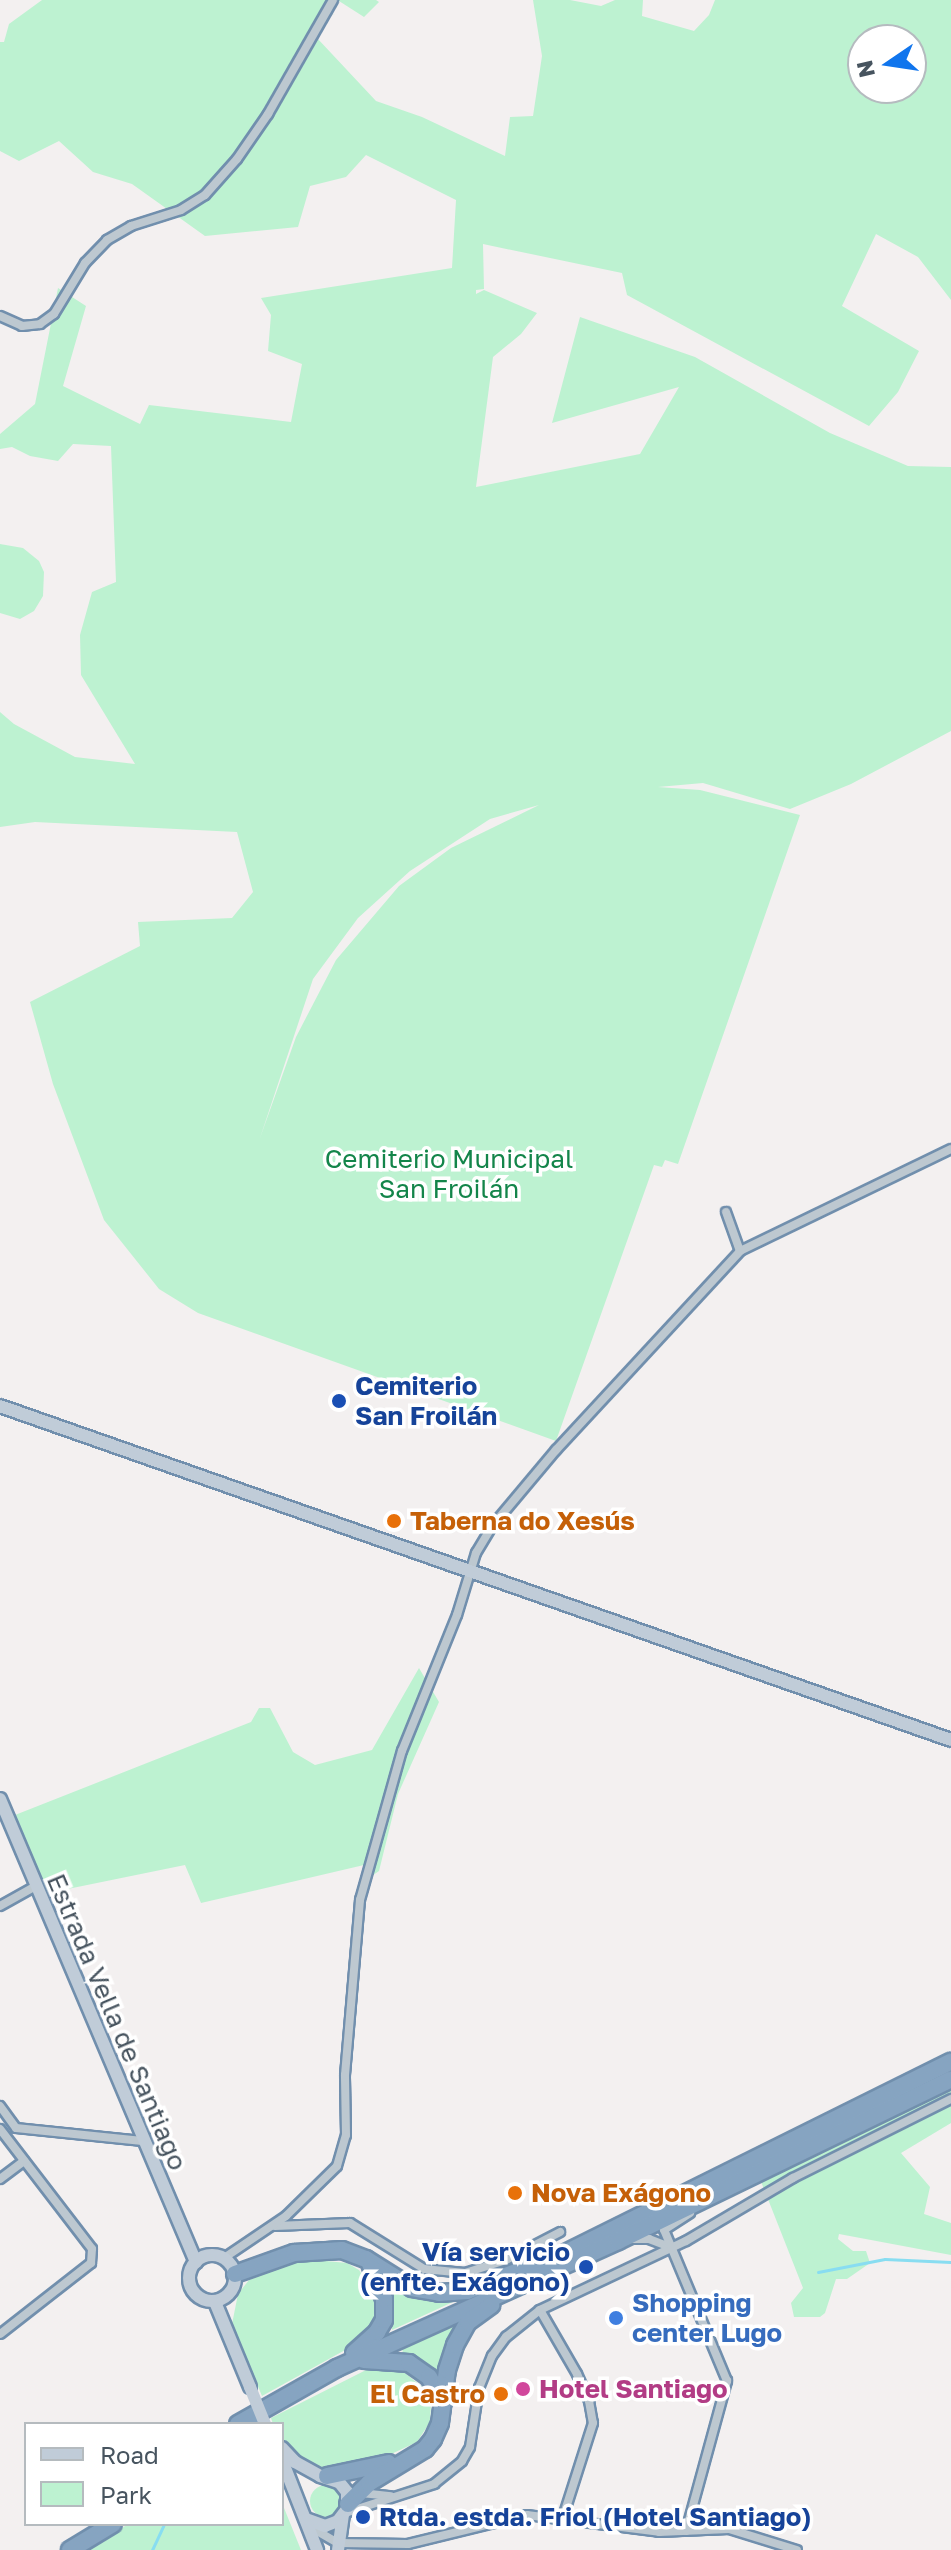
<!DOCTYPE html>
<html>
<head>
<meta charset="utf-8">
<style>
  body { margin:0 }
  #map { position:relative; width:951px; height:2550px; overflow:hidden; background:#f3f0f0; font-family:"Golos Text",sans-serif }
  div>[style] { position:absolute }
  .green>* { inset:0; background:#bdf2d1 }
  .round { border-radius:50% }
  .stream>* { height:3px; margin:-1.5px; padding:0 1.5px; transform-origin:1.5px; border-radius:1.5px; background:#88ddf1 }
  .roads { filter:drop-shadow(2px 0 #718fad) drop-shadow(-2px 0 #718fad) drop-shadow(0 2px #718fad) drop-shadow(0 -2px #718fad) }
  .street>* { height:8px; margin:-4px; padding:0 4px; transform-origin:4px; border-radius:4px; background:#bdc8d0 }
  .secondary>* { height:12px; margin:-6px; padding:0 6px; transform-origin:6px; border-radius:6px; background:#c0ccd8 }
  .secondary>.ring { margin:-6px; padding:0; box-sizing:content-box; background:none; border:12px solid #c0ccd8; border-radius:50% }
  .highway>* { height:16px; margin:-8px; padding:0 8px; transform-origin:8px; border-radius:8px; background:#86a4c1 }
  .secondary-bridge>* { height:12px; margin:-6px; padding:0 6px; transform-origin:6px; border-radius:6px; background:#c0ccd8 }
  .dots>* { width:22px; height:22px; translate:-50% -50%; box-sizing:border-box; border:4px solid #fff; border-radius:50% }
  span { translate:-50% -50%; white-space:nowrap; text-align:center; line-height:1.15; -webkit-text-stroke:7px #fff; paint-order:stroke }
  .park-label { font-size:26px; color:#13854a }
  .transit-label { font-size:26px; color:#164399; font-weight:700 }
  .left { translate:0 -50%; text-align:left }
  .right { translate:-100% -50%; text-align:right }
  .food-label { font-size:26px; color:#c56008; font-weight:700 }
  .street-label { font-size:26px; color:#47545f }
  .shop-label { font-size:26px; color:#366cbe; font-weight:700 }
  .hotel-label { font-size:26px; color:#b23c85; font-weight:700 }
  .legend { position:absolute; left:24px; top:2422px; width:260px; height:104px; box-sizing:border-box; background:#fff; border:2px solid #b5bbbf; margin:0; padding:10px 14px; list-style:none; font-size:24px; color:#47545f }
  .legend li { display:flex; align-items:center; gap:16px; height:40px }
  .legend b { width:40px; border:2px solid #b5bbbf }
  .north { position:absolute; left:847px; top:24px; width:80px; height:80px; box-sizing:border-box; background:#fff; border:2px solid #b5bbbf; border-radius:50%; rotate:257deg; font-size:22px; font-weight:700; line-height:32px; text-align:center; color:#47545f }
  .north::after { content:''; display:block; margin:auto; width:28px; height:36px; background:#1075ed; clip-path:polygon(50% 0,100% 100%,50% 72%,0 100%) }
</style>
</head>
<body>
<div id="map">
  <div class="green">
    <div style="clip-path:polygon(evenodd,42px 0,376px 0,379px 2px,364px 17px,339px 1px,317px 38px,376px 101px,422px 117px,505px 156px,510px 117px,533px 116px,542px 56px,533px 0,570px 0,601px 6px,615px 0,643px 0,642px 16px,694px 31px,709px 15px,715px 0,951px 0,951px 300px,918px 257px,876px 234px,842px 306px,919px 351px,898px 392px,869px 426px,627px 295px,622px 273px,483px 244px,484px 289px,476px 290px,476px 294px,484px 290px,537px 313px,521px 334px,493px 357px,476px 487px,640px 454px,679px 387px,552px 423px,580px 317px,695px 357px,830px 433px,908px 466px,951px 467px,951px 731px,851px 784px,790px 809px,703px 783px,658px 787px,700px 790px,800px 815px,678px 1164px,665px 1160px,662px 1167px,654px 1165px,556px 1441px,198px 1313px,159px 1289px,104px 1220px,53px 1084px,30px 1002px,140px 946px,138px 922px,232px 918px,253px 892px,237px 832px,35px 822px,0 827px,0 712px,14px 724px,75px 757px,135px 764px,81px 675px,80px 635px,92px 592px,116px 582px,111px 446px,73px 444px,58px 461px,30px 456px,12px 447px,0 449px,0 434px,35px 404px,58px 288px,86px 306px,63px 386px,140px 424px,149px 405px,291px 422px,302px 364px,268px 351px,271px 315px,261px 298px,452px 268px,456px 200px,366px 155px,346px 177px,310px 186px,298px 227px,205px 236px,132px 184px,93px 172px,59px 141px,19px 161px,0 151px,0 42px,4px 42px,9px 24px,42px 0,863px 40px,911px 40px,911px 88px,863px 88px,863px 40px,42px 0,539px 805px,451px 848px,399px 886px,336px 960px,296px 1037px,260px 1138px,313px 979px,358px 918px,410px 871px,490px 819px,539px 805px)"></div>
    <div style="clip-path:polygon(0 544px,23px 548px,39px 561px,44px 572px,43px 596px,34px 611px,20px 619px,0 613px)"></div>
    <div style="clip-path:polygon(419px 1668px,439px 1702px,398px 1794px,379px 1871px,366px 1880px,364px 1865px,201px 1903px,185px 1865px,48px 1893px,15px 1815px,251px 1722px,259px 1708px,270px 1708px,293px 1752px,315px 1765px,372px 1750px)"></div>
    <div style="clip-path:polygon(951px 2089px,951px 2123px,901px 2153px,930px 2187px,924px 2214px,951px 2223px,951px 2255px,839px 2234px,838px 2239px,853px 2251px,866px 2251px,870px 2263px,847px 2279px,836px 2279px,825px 2313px,820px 2317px,794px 2317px,791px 2303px,803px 2288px,760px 2179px)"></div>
    <div style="clip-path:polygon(326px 2261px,347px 2263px,359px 2270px,378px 2299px,376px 2320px,365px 2339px,262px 2396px,232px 2324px,238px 2294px,249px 2280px,278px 2269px,295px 2262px)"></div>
    <div style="clip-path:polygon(393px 2285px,420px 2299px,455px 2301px,392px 2330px)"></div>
    <div style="clip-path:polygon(452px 2323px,457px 2325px,438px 2375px,403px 2354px,402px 2347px)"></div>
    <div style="clip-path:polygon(370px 2368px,400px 2369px,426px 2390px,431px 2404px,430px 2422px,417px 2442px,387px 2456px,328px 2469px,315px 2467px,282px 2442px,282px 2424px,273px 2424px,271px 2418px)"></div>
    <div class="round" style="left:310px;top:2485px;width:32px;height:32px"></div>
    <div style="clip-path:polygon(282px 2503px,301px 2550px,90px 2550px,128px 2524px,282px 2524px)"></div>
  </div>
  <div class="stream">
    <div style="left:818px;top:2272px;width:68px;rotate:-11deg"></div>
    <div style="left:885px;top:2259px;width:66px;rotate:2.6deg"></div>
    <div style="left:152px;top:2550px;width:29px;rotate:-65deg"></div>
  </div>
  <div class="roads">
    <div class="street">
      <div style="left:0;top:316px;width:24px;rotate:24deg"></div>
      <div style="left:22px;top:326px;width:18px;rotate:-6deg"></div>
      <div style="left:40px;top:324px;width:17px;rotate:-36deg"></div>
      <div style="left:54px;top:314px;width:60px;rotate:-58.7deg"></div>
      <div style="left:85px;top:263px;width:32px;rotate:-46deg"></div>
      <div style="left:107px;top:240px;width:28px;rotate:-30deg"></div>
      <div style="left:131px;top:226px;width:52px;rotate:-17.7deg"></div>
      <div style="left:181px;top:210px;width:28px;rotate:-32deg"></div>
      <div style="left:205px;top:195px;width:48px;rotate:-48.4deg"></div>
      <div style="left:237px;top:159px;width:55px;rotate:-55.4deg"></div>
      <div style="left:268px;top:114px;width:131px;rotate:-60.3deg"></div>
      <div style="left:726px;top:1212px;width:41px;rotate:70.3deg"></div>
      <div style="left:0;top:1906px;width:41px;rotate:-29.1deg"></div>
      <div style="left:0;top:2106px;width:27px;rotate:54deg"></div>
      <div style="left:16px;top:2128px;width:127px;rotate:5.9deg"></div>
      <div style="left:0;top:2129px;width:151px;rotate:52.5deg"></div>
      <div style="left:92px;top:2249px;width:14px;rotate:94deg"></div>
      <div style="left:91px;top:2263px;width:115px;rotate:142deg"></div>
      <div style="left:0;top:2179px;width:30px;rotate:-37deg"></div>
      <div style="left:275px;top:2226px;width:75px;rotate:-2.3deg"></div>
      <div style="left:350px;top:2223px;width:87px;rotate:31.9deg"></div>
      <div style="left:424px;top:2269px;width:41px;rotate:5.6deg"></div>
      <div style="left:465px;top:2273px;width:43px;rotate:-17.6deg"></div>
      <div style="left:506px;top:2260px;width:61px;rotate:-27.4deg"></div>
      <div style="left:632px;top:2239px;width:17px"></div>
      <div style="left:649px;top:2239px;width:22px;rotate:21deg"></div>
      <div style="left:224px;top:2258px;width:75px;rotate:-34.1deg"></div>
      <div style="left:286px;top:2216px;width:71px;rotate:-44.4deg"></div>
      <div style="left:337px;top:2166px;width:32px;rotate:-74deg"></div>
      <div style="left:346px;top:2135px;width:60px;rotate:-91deg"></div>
      <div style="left:345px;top:2075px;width:176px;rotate:-85.1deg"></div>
      <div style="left:360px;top:1900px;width:155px;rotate:-74.3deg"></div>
      <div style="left:402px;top:1751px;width:147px;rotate:-68deg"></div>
      <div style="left:457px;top:1615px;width:65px;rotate:-73deg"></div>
      <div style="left:476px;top:1553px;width:33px;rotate:-59deg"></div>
      <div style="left:493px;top:1525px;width:98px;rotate:-50deg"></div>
      <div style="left:556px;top:1450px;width:271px;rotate:-47.2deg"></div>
      <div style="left:740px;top:1251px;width:234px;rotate:-25.8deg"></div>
      <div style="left:540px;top:2310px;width:74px;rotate:60deg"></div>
      <div style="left:577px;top:2374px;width:30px;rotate:66deg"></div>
      <div style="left:589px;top:2401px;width:22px;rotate:80deg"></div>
      <div style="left:593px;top:2423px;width:102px;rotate:107.7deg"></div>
      <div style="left:361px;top:2493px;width:30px;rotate:6deg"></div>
      <div style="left:345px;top:2513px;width:94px;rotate:-18deg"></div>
      <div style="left:434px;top:2484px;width:36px;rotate:-39deg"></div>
      <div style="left:462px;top:2461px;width:16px;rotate:-60deg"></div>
      <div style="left:470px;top:2447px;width:60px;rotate:-81.3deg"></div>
      <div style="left:479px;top:2388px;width:35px;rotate:-68deg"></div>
      <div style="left:492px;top:2356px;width:24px;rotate:-54deg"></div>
      <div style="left:506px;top:2337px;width:43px;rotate:-38.5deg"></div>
      <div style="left:540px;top:2310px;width:161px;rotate:-25.3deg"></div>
      <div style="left:686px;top:2241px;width:124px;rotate:-30.5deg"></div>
      <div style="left:793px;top:2178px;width:177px;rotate:-26.6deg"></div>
      <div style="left:312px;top:2523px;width:9px;rotate:58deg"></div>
      <div style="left:317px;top:2531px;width:24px;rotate:30deg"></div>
      <div style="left:338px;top:2543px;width:70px;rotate:0.8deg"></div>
      <div style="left:408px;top:2544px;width:122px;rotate:-13.7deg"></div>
      <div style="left:527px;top:2515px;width:133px;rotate:7.3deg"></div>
      <div style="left:659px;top:2532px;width:70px;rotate:-2.5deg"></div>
      <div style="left:729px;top:2529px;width:71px;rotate:17.2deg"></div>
      <div style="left:686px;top:2531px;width:156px;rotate:-74.7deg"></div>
      <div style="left:727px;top:2381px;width:164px;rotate:-112.6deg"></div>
      <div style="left:664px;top:2230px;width:31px;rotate:-33deg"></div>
    </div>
    <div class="secondary">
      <div style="left:0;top:1406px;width:1008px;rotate:19.35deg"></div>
      <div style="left:0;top:1799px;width:503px;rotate:67.06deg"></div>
      <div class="ring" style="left:189px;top:2255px;width:34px;height:34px"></div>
      <div style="left:215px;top:2302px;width:92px;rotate:67.6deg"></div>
      <div style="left:282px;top:2448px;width:19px;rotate:47deg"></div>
      <div style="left:295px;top:2462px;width:29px;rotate:29deg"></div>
      <div style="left:320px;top:2476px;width:20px;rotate:18deg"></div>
      <div style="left:339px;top:2482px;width:13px;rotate:51deg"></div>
      <div style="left:347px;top:2492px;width:17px;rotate:90deg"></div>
      <div style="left:347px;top:2509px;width:15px;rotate:127deg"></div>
      <div style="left:338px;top:2521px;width:14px;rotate:159deg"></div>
      <div style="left:325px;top:2526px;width:20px;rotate:-160deg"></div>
      <div style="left:282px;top:2460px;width:97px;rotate:68.7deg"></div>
      <div style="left:338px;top:2550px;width:34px;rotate:-82deg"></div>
    </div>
    <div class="highway">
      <div style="left:235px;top:2274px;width:63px;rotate:-19.6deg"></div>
      <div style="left:294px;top:2253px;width:48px;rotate:-3.6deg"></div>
      <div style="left:342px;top:2250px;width:26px;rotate:21deg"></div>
      <div style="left:366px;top:2259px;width:54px;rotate:32.2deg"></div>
      <div style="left:412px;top:2288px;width:27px;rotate:10deg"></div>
      <div style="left:439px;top:2293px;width:28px;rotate:-4deg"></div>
      <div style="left:467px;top:2291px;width:63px;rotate:-21.3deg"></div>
      <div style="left:519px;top:2276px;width:482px;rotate:-26.4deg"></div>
      <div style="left:354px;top:2353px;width:31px;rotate:-42deg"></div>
      <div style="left:377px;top:2332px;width:14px;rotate:-60deg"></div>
      <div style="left:384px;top:2320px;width:21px;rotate:-90deg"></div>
      <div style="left:384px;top:2299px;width:35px;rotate:-112deg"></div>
      <div style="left:364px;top:2360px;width:45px;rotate:3.8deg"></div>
      <div style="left:409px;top:2363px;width:24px;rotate:35deg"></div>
      <div style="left:429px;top:2377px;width:29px;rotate:61deg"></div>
      <div style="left:238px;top:2424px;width:114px;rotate:-29.5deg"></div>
      <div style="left:337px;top:2368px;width:308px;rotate:-24.3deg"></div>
      <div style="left:618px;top:2241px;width:370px;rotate:-25.9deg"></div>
      <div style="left:327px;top:2476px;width:63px;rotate:-11.8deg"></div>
      <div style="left:348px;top:2504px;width:30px;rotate:-45deg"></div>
      <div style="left:369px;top:2483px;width:66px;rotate:-31.3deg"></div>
      <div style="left:425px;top:2449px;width:13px;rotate:-51deg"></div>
      <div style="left:433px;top:2439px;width:17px;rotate:-66deg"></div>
      <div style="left:440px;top:2423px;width:53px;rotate:-82.5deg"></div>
      <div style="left:447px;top:2370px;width:26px;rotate:-72deg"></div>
      <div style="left:455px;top:2345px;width:26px;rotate:-61deg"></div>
      <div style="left:468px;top:2322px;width:29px;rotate:-36deg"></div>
      <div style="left:70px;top:2550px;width:50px;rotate:-31.2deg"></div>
    </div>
  </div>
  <div class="secondary-bridge">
    <div style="left:250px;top:2387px;width:40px;rotate:68deg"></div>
  </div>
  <div class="dots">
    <div style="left:339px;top:1401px;background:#1a4fb4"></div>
    <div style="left:394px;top:1521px;background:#e8710a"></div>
    <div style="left:515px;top:2193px;background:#e8710a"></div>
    <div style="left:586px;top:2267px;background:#1a4fb4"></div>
    <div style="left:616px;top:2318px;background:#3f7fe0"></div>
    <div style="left:523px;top:2389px;background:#d1479c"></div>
    <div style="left:501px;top:2394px;background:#e8710a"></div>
    <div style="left:363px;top:2517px;background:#1a4fb4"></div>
  </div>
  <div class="park-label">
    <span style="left:449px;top:1174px">Cemiterio Municipal<br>San Froilán</span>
  </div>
  <div class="transit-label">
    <span class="left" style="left:355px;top:1401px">Cemiterio<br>San Froilán</span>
    <span class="right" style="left:570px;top:2267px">Vía servicio<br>(enfte. Exágono)</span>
    <span class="left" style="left:379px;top:2517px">Rtda. estda. Friol (Hotel Santiago)</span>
  </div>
  <div class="food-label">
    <span class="left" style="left:410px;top:1521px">Taberna do Xesús</span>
    <span class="left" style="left:531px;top:2193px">Nova Exágono</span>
    <span class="right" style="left:485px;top:2394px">El Castro</span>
  </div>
  <div class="street-label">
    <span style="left:117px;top:2022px;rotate:67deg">Estrada Vella de Santiago</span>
  </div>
  <div class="shop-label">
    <span class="left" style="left:632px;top:2318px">Shopping<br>center Lugo</span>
  </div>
  <div class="hotel-label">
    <span class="left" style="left:539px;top:2389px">Hotel Santiago</span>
  </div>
  <ul class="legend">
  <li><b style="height:10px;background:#c0ccd8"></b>Road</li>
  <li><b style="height:22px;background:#bdf2d1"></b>Park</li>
  </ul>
  <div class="north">N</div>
</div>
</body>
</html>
